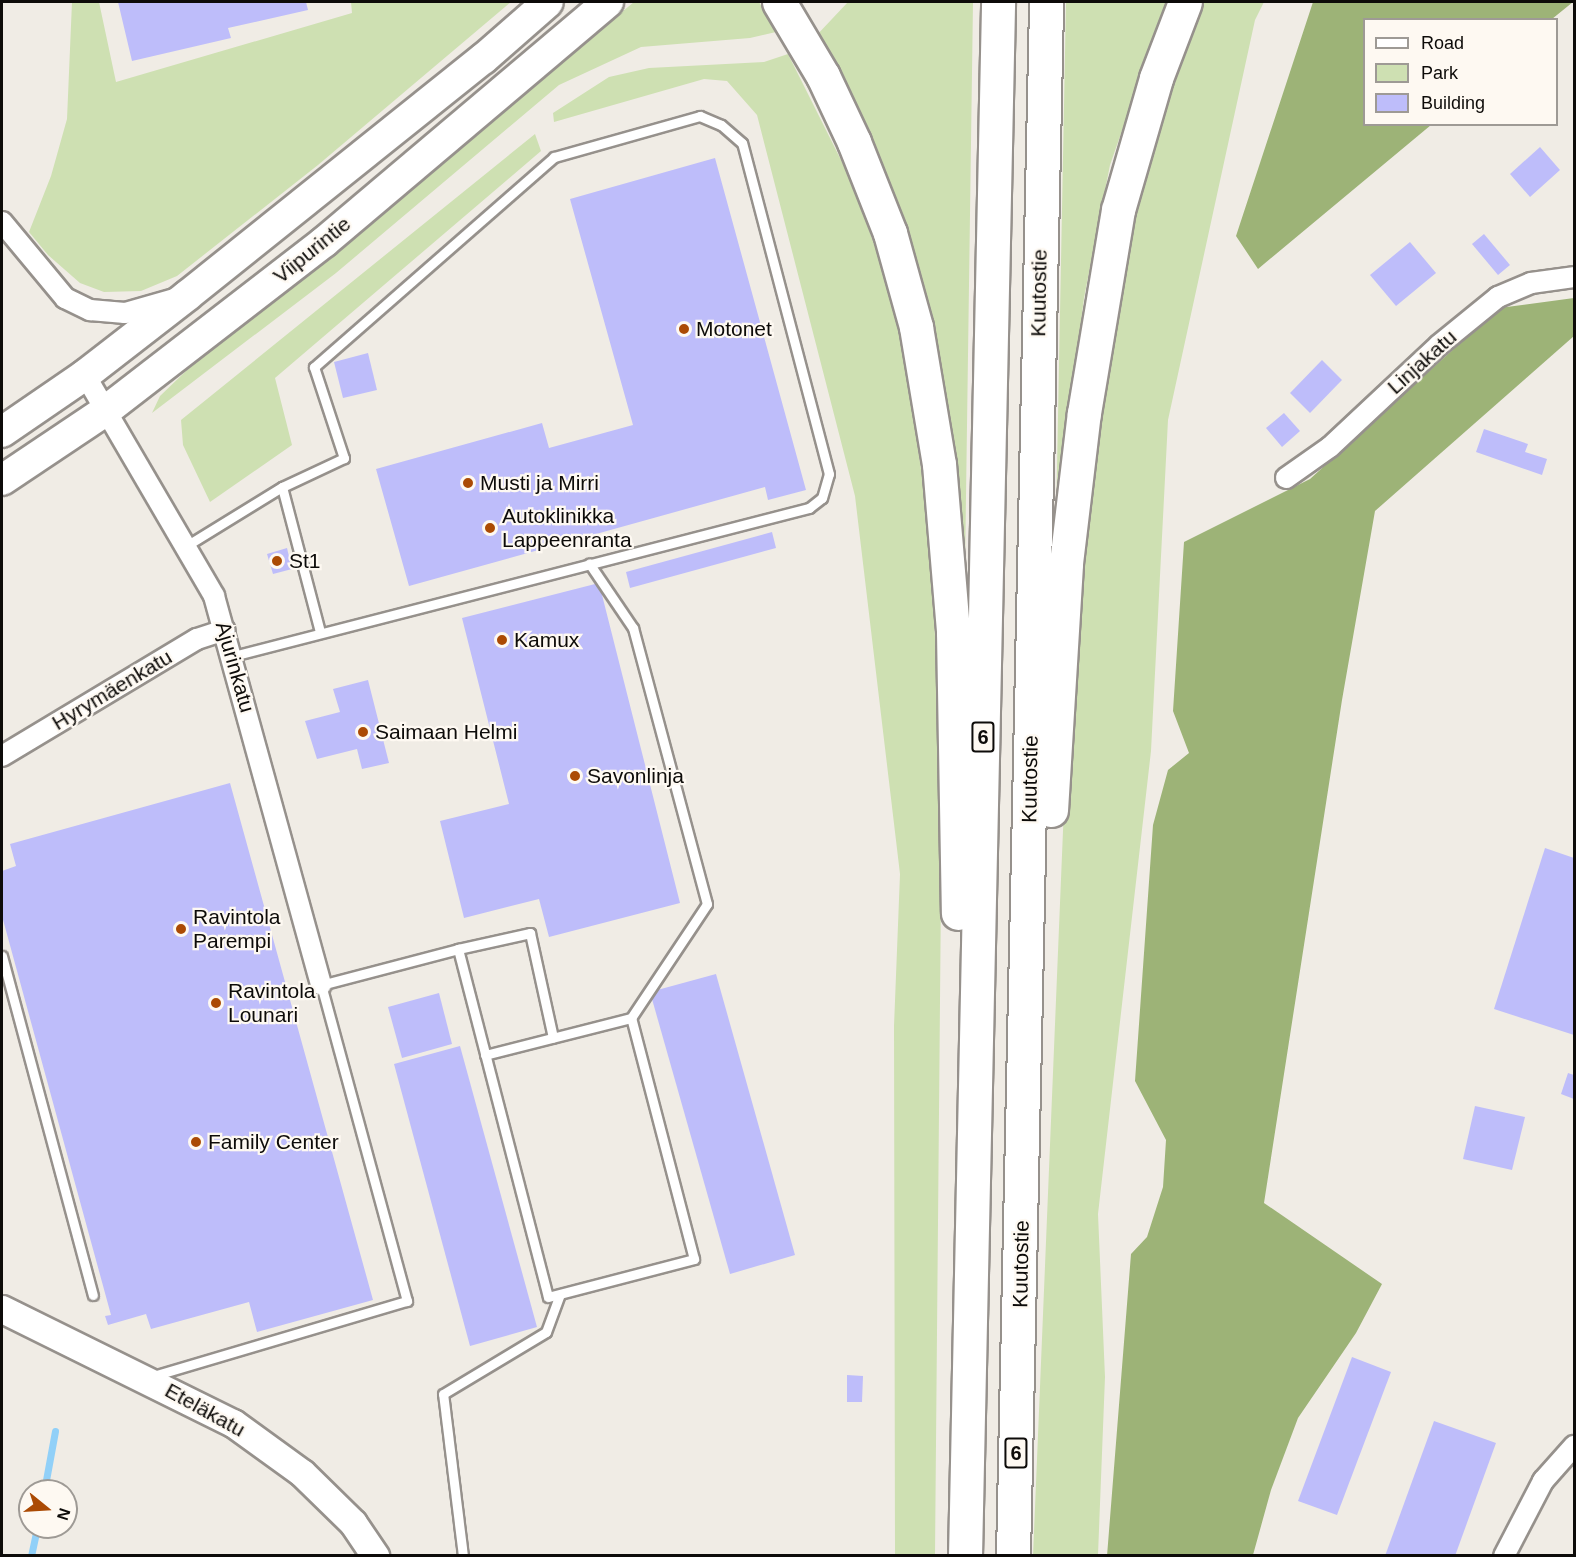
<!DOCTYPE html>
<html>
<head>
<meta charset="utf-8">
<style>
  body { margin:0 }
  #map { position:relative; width:1576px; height:1557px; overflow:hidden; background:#f0ece5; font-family:Helvetica,sans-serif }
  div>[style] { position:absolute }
  .green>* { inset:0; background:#cee0b2 }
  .forest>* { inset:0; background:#9db377 }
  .stream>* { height:7px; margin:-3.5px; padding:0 3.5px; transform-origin:3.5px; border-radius:3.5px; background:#91d0f8 }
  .building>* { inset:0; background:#bebdfa }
  .roads { filter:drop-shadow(2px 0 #96918c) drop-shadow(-2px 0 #96918c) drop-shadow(0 2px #96918c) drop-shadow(0 -2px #96918c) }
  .lane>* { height:9px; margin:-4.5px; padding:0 4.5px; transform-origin:4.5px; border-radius:4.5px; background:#fff }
  .street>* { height:20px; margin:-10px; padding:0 10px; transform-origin:10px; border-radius:10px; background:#fff }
  .secondary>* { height:27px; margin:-13.5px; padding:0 13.5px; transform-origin:13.5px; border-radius:13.5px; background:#fff }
  .primary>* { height:30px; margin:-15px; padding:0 15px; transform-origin:15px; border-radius:15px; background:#fff }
  .highway>* { height:33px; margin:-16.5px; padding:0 16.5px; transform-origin:16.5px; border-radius:16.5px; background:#fff }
  .dots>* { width:16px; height:16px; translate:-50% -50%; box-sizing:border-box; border:3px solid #fef9f2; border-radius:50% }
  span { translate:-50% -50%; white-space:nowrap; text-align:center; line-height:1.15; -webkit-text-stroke:4.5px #fef9f2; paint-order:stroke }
  .shield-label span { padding:2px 4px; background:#fef9f2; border:2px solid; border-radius:4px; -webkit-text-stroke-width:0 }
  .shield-label { font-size:20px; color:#0d0b09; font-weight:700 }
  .street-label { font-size:21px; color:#0d0b09 }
  .poi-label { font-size:21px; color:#0d0b09 }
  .left { translate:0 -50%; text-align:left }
  .frame { position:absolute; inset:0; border:3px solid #0d0b09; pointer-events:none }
  .legend { position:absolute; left:1363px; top:18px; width:195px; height:108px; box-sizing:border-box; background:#fef9f2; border:2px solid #9e9a95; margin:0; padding:8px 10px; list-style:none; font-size:18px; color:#0d0b09 }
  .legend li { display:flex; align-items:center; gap:12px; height:30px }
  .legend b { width:30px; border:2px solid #9e9a95 }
  .north { position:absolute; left:18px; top:1479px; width:60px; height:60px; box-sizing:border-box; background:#fef9f2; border:2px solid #9e9a95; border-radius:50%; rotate:108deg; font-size:16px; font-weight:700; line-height:24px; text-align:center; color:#0d0b09 }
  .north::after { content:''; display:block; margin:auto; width:21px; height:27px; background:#ab4a04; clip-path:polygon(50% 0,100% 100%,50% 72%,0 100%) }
</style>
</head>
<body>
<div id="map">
  <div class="green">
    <div style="clip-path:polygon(72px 2px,99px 2px,116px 82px,352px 13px,351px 2px,511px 2px,318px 165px,177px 276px,141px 291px,104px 292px,80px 283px,48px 255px,29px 232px,51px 176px,67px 119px)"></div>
    <div style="clip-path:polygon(634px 2px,759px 2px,776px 32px,750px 38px,641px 47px,559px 85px,336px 273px,152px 413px,160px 396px,186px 371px)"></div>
    <div style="clip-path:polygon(848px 2px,973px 2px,965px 568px,960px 570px,954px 478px,938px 353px,899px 215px,815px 37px)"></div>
    <div style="clip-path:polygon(1066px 2px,1167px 2px,1110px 165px,1084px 298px,1056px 520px)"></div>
    <div style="clip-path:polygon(1202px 2px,1264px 2px,1255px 20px,1168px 420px,1151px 751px,1098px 1214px,1105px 1377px,1098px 1555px,1033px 1556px,1067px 734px,1092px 484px,1113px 318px,1140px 186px,1174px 69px)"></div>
    <div style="clip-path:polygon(788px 54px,854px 186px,891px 294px,909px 383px,930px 534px,942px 780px,935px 1555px,895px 1555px,894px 1026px,900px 874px,855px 496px,757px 115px,727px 81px,704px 79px,554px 122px,553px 113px,609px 77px,649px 68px,764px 62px)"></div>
    <div style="clip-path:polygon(535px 134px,541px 151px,275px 378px,292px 445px,210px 502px,183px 445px,181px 420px)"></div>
  </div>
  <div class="forest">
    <div style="clip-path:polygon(1313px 2px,1573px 2px,1552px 19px,1364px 20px,1364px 124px,1431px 125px,1258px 269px,1236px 236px)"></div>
    <div style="clip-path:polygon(1574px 298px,1574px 336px,1375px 511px,1342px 700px,1264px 1203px,1382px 1284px,1356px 1333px,1298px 1418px,1271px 1490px,1253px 1555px,1107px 1556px,1131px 1254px,1147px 1237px,1163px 1187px,1166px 1140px,1135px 1081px,1153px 825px,1168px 770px,1189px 753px,1173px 711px,1184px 542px,1310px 479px,1499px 308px)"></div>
  </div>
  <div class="stream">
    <div style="left:44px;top:1491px;width:61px;rotate:-79.6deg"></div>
    <div style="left:31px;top:1556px;width:30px;rotate:-78deg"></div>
  </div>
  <div class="building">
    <div style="clip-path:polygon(118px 2px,306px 2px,308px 10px,228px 28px,231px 38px,132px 61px)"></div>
    <div style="clip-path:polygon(1540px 147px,1560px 170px,1530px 197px,1510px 174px)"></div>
    <div style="clip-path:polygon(715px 158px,806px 490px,768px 500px,765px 487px,409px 586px,376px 469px,542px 423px,549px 448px,633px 425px,570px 199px)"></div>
    <div style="clip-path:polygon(1484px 234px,1510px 265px,1498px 275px,1472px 244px)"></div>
    <div style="clip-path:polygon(1410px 242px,1436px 273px,1396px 306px,1370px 275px)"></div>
    <div style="clip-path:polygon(368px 353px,377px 390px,343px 398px,334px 362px)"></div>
    <div style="clip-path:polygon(1322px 360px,1342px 380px,1310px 413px,1290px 393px)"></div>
    <div style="clip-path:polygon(1284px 413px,1300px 431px,1282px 447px,1266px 428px)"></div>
    <div style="clip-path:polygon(1484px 429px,1528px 444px,1525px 452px,1547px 459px,1542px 475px,1476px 452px)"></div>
    <div style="clip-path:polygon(772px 532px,776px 548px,630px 588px,626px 572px)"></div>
    <div style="clip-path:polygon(287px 548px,292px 569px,273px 574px,267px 554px)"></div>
    <div style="clip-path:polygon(599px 583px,680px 903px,549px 937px,539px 899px,464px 918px,440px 821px,509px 804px,462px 618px)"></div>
    <div style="clip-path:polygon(368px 680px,389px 763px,362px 769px,357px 749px,317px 759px,305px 721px,340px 712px,333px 689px)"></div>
    <div style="clip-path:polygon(230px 783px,373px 1300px,257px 1332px,249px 1302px,151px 1329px,146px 1314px,108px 1325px,105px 1316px,111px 1315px,2px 916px,2px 871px,16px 866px,10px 844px)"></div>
    <div style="clip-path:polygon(1545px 848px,1574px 858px,1574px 1035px,1494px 1009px)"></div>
    <div style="clip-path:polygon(716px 974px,795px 1255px,730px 1274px,650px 992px)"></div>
    <div style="clip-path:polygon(439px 993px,452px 1044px,402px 1058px,388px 1007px)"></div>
    <div style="clip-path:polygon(460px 1046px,537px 1327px,470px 1346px,394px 1064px)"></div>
    <div style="clip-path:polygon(1568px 1073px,1574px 1075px,1574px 1099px,1561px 1094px)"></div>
    <div style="clip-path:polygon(1475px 1106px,1525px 1117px,1512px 1170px,1463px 1159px)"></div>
    <div style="clip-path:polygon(1352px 1357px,1391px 1372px,1337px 1515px,1298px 1501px)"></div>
    <div style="clip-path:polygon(847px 1375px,863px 1376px,862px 1402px,847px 1402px)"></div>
    <div style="clip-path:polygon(1434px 1421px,1496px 1443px,1455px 1556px,1385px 1556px)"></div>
  </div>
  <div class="roads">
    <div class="lane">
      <div style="left:186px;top:546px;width:113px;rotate:-31.6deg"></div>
      <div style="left:282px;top:487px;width:150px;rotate:75.3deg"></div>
      <div style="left:233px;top:656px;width:595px;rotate:-14.41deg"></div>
      <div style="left:809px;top:508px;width:16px;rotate:-38deg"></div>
      <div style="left:822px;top:498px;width:25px;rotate:-74deg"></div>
      <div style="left:829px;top:474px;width:342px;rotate:-104.7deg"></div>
      <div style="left:742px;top:143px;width:28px;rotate:-139deg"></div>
      <div style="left:721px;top:125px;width:23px;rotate:-157deg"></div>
      <div style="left:700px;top:116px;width:152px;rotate:164.3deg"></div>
      <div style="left:554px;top:157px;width:319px;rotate:138.8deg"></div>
      <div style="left:314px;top:367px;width:96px;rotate:71.8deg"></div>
      <div style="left:344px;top:458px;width:68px;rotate:154.9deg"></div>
      <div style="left:458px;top:949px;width:74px;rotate:-12.5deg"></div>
      <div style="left:530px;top:933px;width:107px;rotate:77.6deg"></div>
      <div style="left:2px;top:956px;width:351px;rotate:75deg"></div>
      <div style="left:485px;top:1055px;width:151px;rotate:-14.2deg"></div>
      <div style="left:153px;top:1376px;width:265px;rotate:-16.5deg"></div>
      <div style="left:407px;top:1301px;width:327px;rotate:-105.2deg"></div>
      <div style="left:321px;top:985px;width:142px;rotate:-14.7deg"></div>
      <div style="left:458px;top:949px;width:359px;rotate:75.5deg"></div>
      <div style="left:548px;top:1297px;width:151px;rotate:-14.6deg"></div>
      <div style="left:694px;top:1259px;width:249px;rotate:-104.6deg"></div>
      <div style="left:631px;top:1018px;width:137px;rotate:-56.3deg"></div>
      <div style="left:707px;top:904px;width:286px;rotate:-105deg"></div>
      <div style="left:633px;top:628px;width:78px;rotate:-124.1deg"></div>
      <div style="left:463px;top:1556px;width:163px;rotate:-97deg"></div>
      <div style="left:443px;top:1394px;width:120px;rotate:-31deg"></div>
      <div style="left:546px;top:1332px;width:40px;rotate:-69.8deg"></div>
    </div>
    <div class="street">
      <div style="left:2px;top:222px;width:99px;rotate:50.3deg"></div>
      <div style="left:65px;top:298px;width:28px;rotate:26deg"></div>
      <div style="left:90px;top:310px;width:35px;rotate:5deg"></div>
      <div style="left:125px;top:313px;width:51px;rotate:-15.9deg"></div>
      <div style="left:85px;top:375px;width:256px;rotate:59.7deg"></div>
      <div style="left:214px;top:596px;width:403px;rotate:74.6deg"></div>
      <div style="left:1286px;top:478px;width:54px;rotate:-35.2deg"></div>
      <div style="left:1330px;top:447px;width:149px;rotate:-43.1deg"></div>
      <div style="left:1439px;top:345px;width:76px;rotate:-39.1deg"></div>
      <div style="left:1498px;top:297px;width:36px;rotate:-23deg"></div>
      <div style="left:1531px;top:283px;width:43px;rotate:-7.9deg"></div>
      <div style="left:2px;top:756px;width:227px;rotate:-31deg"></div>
      <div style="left:197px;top:639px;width:29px;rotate:-18deg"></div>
      <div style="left:1504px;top:1556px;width:85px;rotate:-62.5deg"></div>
      <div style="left:1543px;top:1481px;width:47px;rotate:-48.5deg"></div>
    </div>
    <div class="secondary">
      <div style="left:2px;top:1309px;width:258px;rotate:26.3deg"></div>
      <div style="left:233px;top:1423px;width:85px;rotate:35.9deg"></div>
      <div style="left:302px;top:1473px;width:71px;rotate:44.4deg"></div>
      <div style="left:353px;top:1523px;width:40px;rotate:56deg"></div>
    </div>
    <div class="primary">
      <div style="left:2px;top:432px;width:101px;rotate:-34.5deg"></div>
      <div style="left:85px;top:375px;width:130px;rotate:-37.8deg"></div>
      <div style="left:188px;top:295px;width:378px;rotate:-38.7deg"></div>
      <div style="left:483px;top:59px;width:86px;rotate:-41.2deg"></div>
      <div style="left:2px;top:480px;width:128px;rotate:-33.8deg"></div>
      <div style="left:108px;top:409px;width:273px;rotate:-37.7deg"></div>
      <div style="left:324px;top:242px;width:372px;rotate:-40.2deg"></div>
    </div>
    <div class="highway">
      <div style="left:779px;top:2px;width:86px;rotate:59.3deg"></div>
      <div style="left:823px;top:76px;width:73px;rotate:64.8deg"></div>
      <div style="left:854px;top:142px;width:98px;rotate:68.4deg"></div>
      <div style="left:890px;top:233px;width:98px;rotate:74.5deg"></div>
      <div style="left:916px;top:327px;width:139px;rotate:80.5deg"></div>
      <div style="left:939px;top:464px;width:169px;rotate:85.2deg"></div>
      <div style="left:953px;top:632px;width:281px;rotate:89deg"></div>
      <div style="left:1051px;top:810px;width:247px;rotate:-86.5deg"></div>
      <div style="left:1066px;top:563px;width:151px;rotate:-83.2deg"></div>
      <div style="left:1084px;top:413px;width:206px;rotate:-80.5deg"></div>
      <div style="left:1118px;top:210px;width:137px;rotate:-73.9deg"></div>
      <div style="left:1156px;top:78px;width:81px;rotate:-69.1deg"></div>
      <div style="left:965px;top:1556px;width:1554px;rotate:-88.78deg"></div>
      <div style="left:1013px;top:1556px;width:1554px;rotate:-88.78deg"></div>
    </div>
  </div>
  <div class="dots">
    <div style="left:684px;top:329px;background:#ab4a04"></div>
    <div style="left:468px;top:483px;background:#ab4a04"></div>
    <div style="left:490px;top:528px;background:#ab4a04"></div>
    <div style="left:277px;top:561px;background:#ab4a04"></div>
    <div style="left:502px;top:640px;background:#ab4a04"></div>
    <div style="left:363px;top:732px;background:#ab4a04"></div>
    <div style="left:575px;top:776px;background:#ab4a04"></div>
    <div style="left:181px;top:929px;background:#ab4a04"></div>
    <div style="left:216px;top:1003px;background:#ab4a04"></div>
    <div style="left:196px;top:1142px;background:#ab4a04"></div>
  </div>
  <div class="shield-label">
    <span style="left:983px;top:737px">6</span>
    <span style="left:1016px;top:1453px">6</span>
  </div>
  <div class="street-label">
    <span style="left:312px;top:250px;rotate:-39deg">Viipurintie</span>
    <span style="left:1039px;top:293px;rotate:-89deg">Kuutostie</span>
    <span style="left:1422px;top:362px;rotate:-42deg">Linjakatu</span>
    <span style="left:235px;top:667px;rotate:74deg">Ajurinkatu</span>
    <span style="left:112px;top:690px;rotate:-31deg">Hyrymäenkatu</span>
    <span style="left:1030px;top:779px;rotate:-89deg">Kuutostie</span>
    <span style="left:1021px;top:1264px;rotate:-89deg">Kuutostie</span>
    <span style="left:205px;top:1410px;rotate:29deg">Eteläkatu</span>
  </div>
  <div class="poi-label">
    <span class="left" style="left:696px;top:329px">Motonet</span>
    <span class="left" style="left:480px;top:483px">Musti ja Mirri</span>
    <span class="left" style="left:502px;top:528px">Autoklinikka<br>Lappeenranta</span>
    <span class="left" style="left:289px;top:561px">St1</span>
    <span class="left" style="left:514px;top:640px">Kamux</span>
    <span class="left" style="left:375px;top:732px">Saimaan Helmi</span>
    <span class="left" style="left:587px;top:776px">Savonlinja</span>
    <span class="left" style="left:193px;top:929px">Ravintola<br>Parempi</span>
    <span class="left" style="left:228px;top:1003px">Ravintola<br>Lounari</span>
    <span class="left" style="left:208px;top:1142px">Family Center</span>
  </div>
  <div class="frame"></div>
  <ul class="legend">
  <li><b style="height:8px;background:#fff"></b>Road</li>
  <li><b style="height:16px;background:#cee0b2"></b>Park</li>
  <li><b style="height:16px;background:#bebdfa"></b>Building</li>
  </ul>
  <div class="north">N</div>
</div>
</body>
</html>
